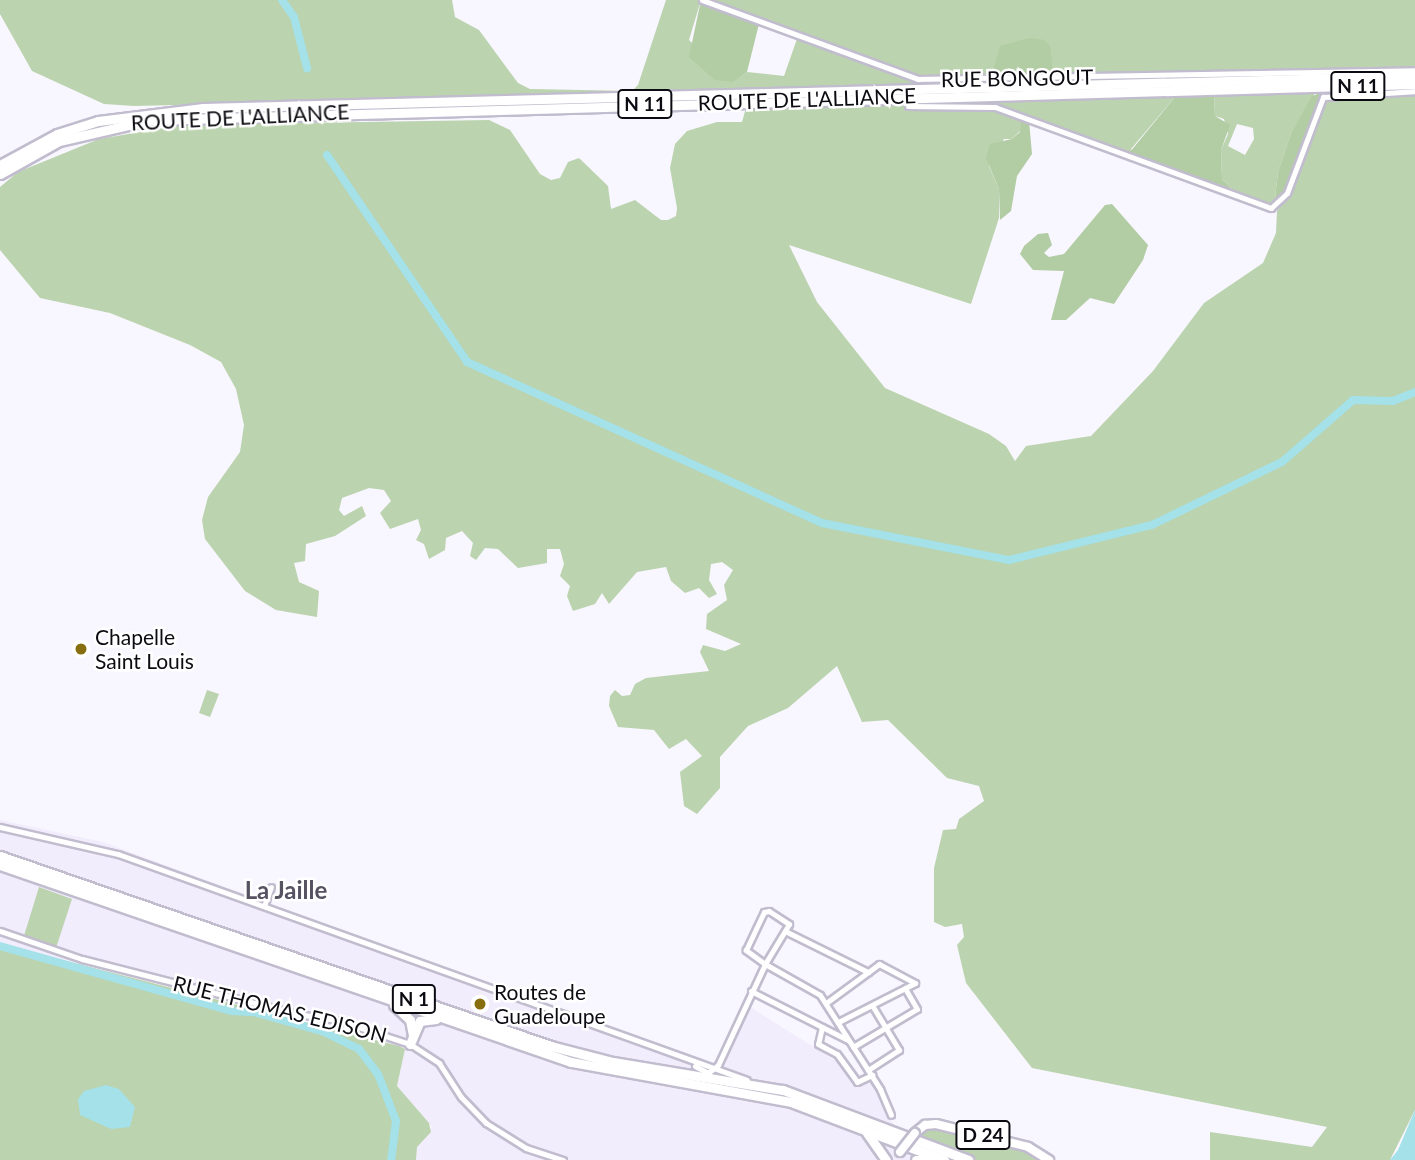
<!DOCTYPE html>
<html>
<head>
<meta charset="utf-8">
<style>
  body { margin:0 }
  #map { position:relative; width:1415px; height:1160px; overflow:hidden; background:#f8f6fe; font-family:Lato,sans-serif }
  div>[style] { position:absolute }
  .built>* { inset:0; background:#f2edfd }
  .green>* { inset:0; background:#bbd3ae }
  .forest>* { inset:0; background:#b2cca3 }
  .water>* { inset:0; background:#a4e1e8 }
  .river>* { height:8px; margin:-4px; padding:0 4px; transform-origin:4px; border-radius:4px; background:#a4e1e8 }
  .roads { filter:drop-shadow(2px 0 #c1bcce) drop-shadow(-2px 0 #c1bcce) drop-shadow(0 2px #c1bcce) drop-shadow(0 -2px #c1bcce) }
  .minor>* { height:5px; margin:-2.5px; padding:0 2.5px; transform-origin:2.5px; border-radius:2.5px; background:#fff }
  .primary>* { height:8px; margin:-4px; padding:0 4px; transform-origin:4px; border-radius:4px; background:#fff }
  .trunk>* { height:9px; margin:-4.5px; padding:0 4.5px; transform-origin:4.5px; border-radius:4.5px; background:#fff }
  .bridges { filter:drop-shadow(2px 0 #c1bcce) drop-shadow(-2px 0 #c1bcce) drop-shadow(0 2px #c1bcce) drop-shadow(0 -2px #c1bcce) }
  .primary-bridge>* { height:8px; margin:-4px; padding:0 4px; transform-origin:4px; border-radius:4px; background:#fff }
  .dots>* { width:19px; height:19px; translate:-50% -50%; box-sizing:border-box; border:4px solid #fff; border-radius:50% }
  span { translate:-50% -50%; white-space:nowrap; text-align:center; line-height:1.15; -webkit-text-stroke:5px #fff; paint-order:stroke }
  .shield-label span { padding:2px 5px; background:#fff; border:2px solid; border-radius:5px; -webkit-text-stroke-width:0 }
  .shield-label { font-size:19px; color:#0c0b11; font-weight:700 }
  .street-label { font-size:21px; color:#0c0b11 }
  .poi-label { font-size:21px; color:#0c0b11 }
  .left { translate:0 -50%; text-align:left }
  .quarter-label { font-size:24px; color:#575262; font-weight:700 }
</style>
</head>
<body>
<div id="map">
  <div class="built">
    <div style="clip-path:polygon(0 820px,103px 842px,715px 1069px,742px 1002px,836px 1061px,857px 1087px,871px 1079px,910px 1157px,917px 1160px,416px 1160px,417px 1147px,432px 1127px,397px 1086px,405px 1048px,326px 1024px,0 944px)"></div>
  </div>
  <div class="green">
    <div style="clip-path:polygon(0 0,452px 0,455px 17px,479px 30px,518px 83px,530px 89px,632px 91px,638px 85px,666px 0,701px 0,689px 40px,734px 82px,747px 72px,784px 76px,798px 36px,702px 0,1415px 0,1415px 69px,1137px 75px,1003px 81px,1004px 84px,134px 106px,104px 104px,32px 71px,0 14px)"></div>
    <div style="clip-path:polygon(evenodd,1315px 93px,1291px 133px,1278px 172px,1275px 198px,1279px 205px,1262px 208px,1242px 199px,1222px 179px,1221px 150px,1228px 134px,1224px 119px,1215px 116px,1214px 96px,1315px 93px,1237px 124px,1253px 128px,1254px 139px,1245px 155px,1228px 146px,1237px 124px)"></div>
    <div style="clip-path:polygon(1415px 93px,1415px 1110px,1390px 1160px,1210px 1160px,1210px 1132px,1312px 1147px,1327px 1127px,1032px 1068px,966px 983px,957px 945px,964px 937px,962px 924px,945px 927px,934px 922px,934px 868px,943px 830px,956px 829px,959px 819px,984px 801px,979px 786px,947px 778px,888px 720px,862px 722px,837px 666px,788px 708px,748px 726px,720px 757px,720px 788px,697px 814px,684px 806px,680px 772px,702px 756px,686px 739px,669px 749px,654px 730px,618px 727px,609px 706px,610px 696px,615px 690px,622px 696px,630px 695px,635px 684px,646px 678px,709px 671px,700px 652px,703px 645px,725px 651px,741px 644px,706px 629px,707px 614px,727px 600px,724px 585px,733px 570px,722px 562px,711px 564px,709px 580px,717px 594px,709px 598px,699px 588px,685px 593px,671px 581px,666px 567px,637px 572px,609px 604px,602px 593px,595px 604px,573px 611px,567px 596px,570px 586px,560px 576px,564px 564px,560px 549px,547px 549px,547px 563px,518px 568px,498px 549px,485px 548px,476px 560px,470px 556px,473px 543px,462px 531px,446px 538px,445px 550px,429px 559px,424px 544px,416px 540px,421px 530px,418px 519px,390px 529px,380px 513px,391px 501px,384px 490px,369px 488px,342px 498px,339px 510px,344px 516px,362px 506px,366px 516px,335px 536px,306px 544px,305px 561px,294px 563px,299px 582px,319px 591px,317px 617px,276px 610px,245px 591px,205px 539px,202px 520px,208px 497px,240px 452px,244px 425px,236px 389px,221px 362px,190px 345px,110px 313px,40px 298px,0 250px,0 187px,18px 172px,99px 139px,181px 125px,489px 120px,510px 130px,540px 174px,551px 180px,560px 178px,568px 162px,579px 158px,608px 186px,611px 209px,635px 200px,661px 220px,668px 220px,676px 216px,677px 208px,670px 168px,675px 144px,687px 131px,717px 122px,742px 122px,746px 108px,1175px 97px,1131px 149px,1138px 159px,1032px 119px,1012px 139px,1004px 139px,989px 166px,999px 189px,999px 218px,971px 304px,789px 245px,817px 302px,885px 388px,989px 434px,1006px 446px,1015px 461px,1026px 446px,1091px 436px,1153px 371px,1204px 303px,1263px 263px,1276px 233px,1277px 211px,1286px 199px,1327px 97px)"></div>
    <div style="clip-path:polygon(207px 690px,219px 694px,210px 717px,199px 713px)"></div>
    <div style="clip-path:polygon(39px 887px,72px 899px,56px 948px,23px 939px)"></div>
    <div style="clip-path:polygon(0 944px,399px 1046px,405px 1049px,397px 1086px,429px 1123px,431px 1132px,417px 1147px,416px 1160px,0 1160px)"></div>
    <div style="clip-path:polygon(931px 1128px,1031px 1151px,1046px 1160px,976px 1160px,915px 1138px)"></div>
  </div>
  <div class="forest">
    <div style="clip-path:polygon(701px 0,760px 20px,747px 72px,734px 82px,715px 80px,689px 57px)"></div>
    <div style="clip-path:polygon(1029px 38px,1044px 40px,1050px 46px,1053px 74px,993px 72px,1000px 46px)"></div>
    <div style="clip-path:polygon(1323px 92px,1324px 95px,1279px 205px,1275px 198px,1278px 172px,1291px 133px,1312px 96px)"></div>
    <div style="clip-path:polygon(1214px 96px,1215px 116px,1230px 125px,1221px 150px,1222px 179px,1242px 199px,1130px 152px,1175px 97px)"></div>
    <div style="clip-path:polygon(1029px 121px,1032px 154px,1017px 176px,1011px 211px,1000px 220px,999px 189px,986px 158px,990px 144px,1012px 139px,1020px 132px,1021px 122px)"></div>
    <div style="clip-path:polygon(1112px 204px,1148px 245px,1143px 260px,1114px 304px,1090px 298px,1066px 320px,1051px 320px,1064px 271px,1033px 270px,1020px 254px,1024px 246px,1038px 234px,1048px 233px,1052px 245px,1044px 253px,1049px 257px,1064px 254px,1105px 205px)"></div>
  </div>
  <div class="water">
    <div style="clip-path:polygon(106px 1085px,119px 1089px,135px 1107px,130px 1127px,111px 1129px,80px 1115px,78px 1099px,84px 1091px)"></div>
    <div style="clip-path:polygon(1415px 1110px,1415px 1160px,1390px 1160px,1398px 1150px)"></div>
  </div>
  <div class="river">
    <div style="left:282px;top:0;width:21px;rotate:55deg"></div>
    <div style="left:294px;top:17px;width:53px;rotate:75.7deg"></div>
    <div style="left:327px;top:155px;width:250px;rotate:55.9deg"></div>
    <div style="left:467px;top:362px;width:390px;rotate:24.4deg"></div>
    <div style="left:822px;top:523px;width:191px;rotate:11.2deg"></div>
    <div style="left:1009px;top:560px;width:147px;rotate:-13.8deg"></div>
    <div style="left:1152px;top:525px;width:144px;rotate:-25.9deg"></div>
    <div style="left:1282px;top:462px;width:94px;rotate:-41.1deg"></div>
    <div style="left:1353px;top:400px;width:40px;rotate:1.4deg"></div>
    <div style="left:1393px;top:401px;width:24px;rotate:-22deg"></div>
    <div style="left:0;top:946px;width:241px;rotate:15.7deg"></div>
    <div style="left:232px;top:1011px;width:22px;rotate:3deg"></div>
    <div style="left:254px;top:1012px;width:73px;rotate:15.9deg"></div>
    <div style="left:324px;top:1032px;width:39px;rotate:26deg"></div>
    <div style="left:359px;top:1049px;width:31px;rotate:53deg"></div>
    <div style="left:378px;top:1074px;width:50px;rotate:69deg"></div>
    <div style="left:396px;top:1121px;width:39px;rotate:97deg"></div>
  </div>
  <div class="roads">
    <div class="minor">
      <div style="left:702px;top:0;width:230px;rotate:20.1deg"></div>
      <div style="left:918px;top:79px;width:497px;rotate:-1deg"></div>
      <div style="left:908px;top:106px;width:87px;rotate:0.7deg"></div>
      <div style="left:995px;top:107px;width:294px;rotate:20.1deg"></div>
      <div style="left:1271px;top:208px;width:22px;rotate:-43deg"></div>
      <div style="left:1287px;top:193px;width:103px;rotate:-69.4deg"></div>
      <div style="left:1323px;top:97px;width:92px;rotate:-3.7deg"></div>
      <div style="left:0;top:827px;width:121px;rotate:12.9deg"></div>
      <div style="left:118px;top:854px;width:668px;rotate:19.76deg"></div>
      <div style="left:264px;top:906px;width:20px;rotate:-70deg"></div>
      <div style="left:769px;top:911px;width:24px;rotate:33deg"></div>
      <div style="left:789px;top:924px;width:47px;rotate:121deg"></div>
      <div style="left:765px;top:964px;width:24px;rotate:-144deg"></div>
      <div style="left:746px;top:950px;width:42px;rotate:-64.7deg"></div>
      <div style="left:764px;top:912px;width:5px;rotate:-11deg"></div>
      <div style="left:0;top:931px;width:87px;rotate:18.9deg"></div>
      <div style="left:82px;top:959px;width:223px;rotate:14.3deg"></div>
      <div style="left:298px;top:1014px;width:39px;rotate:9deg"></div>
      <div style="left:337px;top:1020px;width:77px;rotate:18.2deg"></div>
      <div style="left:410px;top:1044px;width:35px;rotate:33deg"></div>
      <div style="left:439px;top:1063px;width:40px;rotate:57.1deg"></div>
      <div style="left:461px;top:1097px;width:36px;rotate:46deg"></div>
      <div style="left:486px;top:1123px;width:47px;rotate:32deg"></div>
      <div style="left:526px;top:1148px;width:39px;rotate:18deg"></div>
      <div style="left:785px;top:931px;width:93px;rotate:26.3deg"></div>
      <div style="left:751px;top:991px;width:109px;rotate:26.8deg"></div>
      <div style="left:826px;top:1003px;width:66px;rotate:-36.3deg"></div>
      <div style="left:879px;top:964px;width:41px;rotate:27.8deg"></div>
      <div style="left:915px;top:983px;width:86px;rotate:153.1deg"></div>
      <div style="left:822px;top:1027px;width:17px;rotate:103deg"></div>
      <div style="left:818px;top:1044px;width:21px;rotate:28deg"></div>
      <div style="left:837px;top:1054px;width:34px;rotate:54deg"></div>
      <div style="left:857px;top:1082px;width:17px;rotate:-25deg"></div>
      <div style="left:853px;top:1047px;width:74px;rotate:-30.7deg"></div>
      <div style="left:917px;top:1009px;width:24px;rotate:-120deg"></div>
      <div style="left:695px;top:1066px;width:15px;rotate:28deg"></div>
      <div style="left:708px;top:1073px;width:13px;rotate:-39deg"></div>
      <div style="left:718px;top:1065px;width:111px;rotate:-65deg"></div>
      <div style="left:765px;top:964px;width:63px;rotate:29.4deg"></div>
      <div style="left:820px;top:995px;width:112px;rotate:57.4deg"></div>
      <div style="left:880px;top:1089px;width:28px;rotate:67deg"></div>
      <div style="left:868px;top:1070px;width:37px;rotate:-33deg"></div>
      <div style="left:899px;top:1050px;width:52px;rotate:-121deg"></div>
    </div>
    <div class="primary">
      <div style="left:915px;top:1133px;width:13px;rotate:-39deg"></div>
      <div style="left:925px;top:1125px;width:11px;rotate:-5deg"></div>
      <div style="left:936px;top:1124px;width:95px;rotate:14deg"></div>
      <div style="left:1028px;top:1147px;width:25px;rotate:32deg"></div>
    </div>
    <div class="trunk">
      <div style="left:0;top:165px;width:65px;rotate:-28.5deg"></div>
      <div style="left:57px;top:134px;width:43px;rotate:-17.6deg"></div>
      <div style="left:98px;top:121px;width:106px;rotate:-7.1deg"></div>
      <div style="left:203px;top:108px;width:1212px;rotate:-1.51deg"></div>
      <div style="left:0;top:174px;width:68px;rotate:-29.2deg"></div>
      <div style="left:59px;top:141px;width:93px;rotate:-13deg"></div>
      <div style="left:150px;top:120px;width:1266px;rotate:-1.63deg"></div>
      <div style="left:0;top:856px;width:583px;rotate:19.03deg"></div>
      <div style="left:551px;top:1046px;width:64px;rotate:14.5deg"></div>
      <div style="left:613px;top:1062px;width:172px;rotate:9.4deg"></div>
      <div style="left:783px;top:1090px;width:198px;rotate:20.7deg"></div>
      <div style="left:0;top:865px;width:604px;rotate:19.03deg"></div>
      <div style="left:571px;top:1062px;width:224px;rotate:10.3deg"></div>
      <div style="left:791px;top:1102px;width:164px;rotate:20.8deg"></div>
      <div style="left:394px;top:1005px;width:22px;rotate:43deg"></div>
      <div style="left:410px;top:1020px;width:15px;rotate:79deg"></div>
      <div style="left:410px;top:1044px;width:25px;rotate:-67deg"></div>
      <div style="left:420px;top:1021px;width:16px;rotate:-7deg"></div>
      <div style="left:867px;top:1133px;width:33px;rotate:55deg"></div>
      <div style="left:916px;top:1160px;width:16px"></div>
    </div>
  </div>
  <div class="bridges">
    <div class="primary-bridge">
      <div style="left:900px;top:1152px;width:24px;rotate:-52deg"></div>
    </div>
  </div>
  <div class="dots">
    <div style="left:81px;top:649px;background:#876e0e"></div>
    <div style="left:480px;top:1004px;background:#876e0e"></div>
  </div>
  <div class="shield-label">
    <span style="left:1358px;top:86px">N 11</span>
    <span style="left:645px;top:104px">N 11</span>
    <span style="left:414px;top:999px">N 1</span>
    <span style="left:983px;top:1135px">D 24</span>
  </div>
  <div class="street-label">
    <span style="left:1017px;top:78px;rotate:-1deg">RUE BONGOUT</span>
    <span style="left:807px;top:99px;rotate:-2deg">ROUTE DE L'ALLIANCE</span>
    <span style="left:240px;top:117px;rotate:-3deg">ROUTE DE L'ALLIANCE</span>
    <span style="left:280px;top:1009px;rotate:14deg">RUE THOMAS EDISON</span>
  </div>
  <div class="poi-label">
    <span class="left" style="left:95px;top:649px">Chapelle<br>Saint Louis</span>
    <span class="left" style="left:494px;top:1004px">Routes de<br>Guadeloupe</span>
  </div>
  <div class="quarter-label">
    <span style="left:286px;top:890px">La Jaille</span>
  </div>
</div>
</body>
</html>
